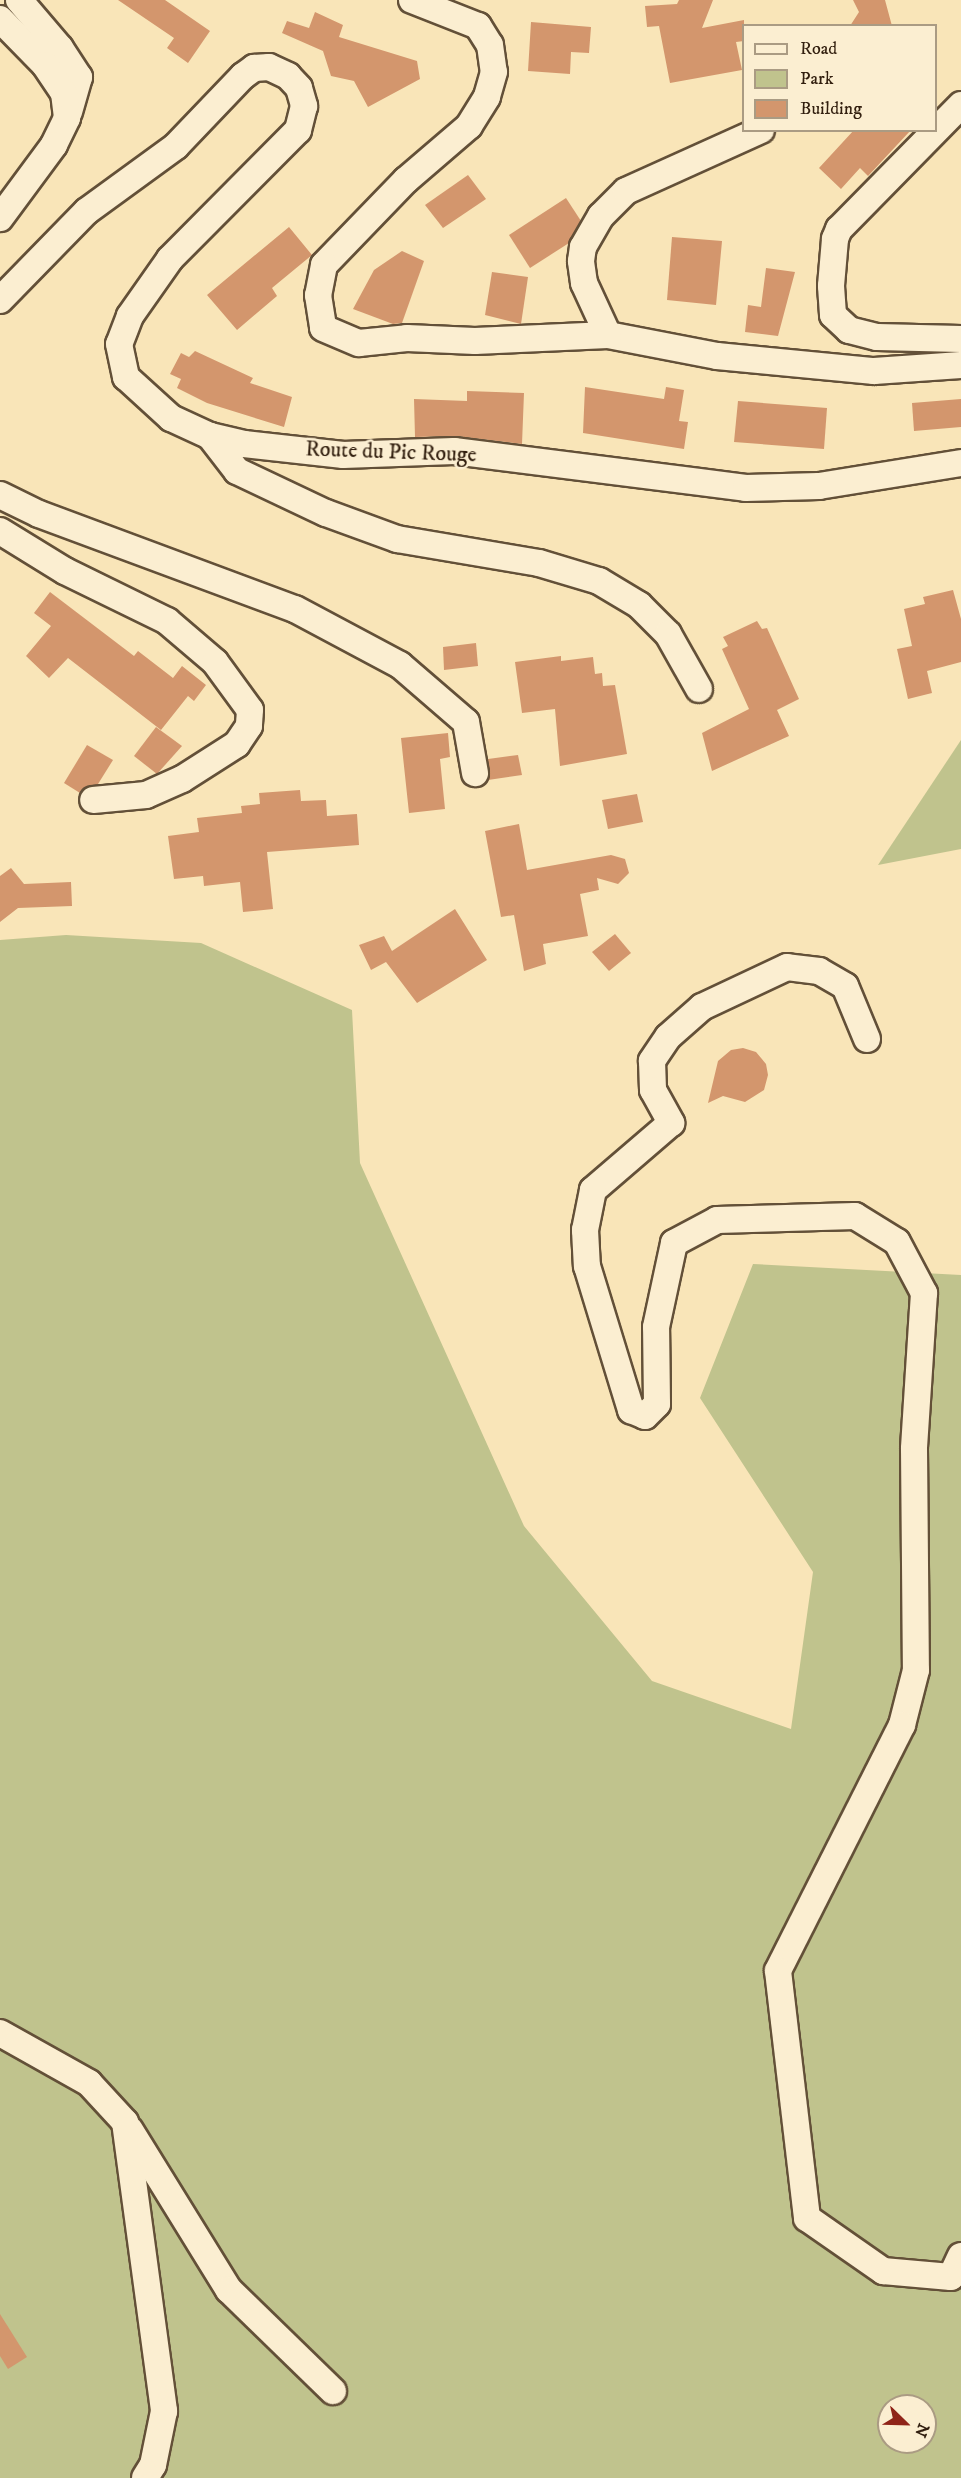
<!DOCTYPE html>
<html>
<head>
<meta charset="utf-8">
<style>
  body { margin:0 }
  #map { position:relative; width:961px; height:2478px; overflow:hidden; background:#f9e5b8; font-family:"IM FELL DW Pica",serif }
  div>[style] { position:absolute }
  .green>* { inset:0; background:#c0c38d }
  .building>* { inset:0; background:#d3966d }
  .roads { filter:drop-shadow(2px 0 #635038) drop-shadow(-2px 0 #635038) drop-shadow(0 2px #635038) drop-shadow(0 -2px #635038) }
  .minor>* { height:26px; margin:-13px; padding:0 13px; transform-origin:13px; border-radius:13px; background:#fbeed1 }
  span { translate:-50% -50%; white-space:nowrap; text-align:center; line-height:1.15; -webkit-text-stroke:5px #fbeed1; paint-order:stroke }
  .street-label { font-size:22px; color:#311e0e }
  .legend { position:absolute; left:742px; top:24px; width:195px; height:108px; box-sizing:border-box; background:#fbeed1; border:2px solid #aa9b83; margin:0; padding:8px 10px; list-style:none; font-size:18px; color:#311e0e }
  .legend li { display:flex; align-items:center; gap:12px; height:30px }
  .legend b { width:30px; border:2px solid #aa9b83 }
  .north { position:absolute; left:877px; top:2394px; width:60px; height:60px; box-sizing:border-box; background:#fbeed1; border:2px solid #aa9b83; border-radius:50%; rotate:113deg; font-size:16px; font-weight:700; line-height:24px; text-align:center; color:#311e0e }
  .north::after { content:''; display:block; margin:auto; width:21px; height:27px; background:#8f2418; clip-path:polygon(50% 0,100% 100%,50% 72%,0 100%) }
</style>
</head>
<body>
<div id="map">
  <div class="green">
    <div style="clip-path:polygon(961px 740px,961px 849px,878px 865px)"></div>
    <div style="clip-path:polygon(evenodd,66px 935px,201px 943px,352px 1010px,360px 1163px,524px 1526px,652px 1681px,791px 1729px,813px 1572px,700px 1398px,753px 1264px,961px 1275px,961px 2478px,0 2478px,0 940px,66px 935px,889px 2406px,925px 2406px,925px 2442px,889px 2442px,889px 2406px)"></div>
  </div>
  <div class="building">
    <div style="clip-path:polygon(118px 0,165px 0,210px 31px,188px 63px,167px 48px,174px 38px)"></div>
    <div style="clip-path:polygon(679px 0,713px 0,702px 28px,744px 20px,744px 41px,736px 42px,742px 70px,670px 83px,659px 26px,647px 27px,645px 6px,677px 4px)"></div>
    <div style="clip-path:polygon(853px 0,885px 0,892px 26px,850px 26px,859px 12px)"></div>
    <div style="clip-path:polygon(315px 12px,343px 25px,339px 37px,417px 61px,420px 79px,368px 107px,354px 81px,331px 76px,323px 51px,282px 33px,287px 21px,309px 28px)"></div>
    <div style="clip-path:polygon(531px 22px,591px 27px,589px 53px,571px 52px,570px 74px,528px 71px)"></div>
    <div style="clip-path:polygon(854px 130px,911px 130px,868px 176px,860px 168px,841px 189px,819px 168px)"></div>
    <div style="clip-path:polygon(468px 175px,486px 199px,443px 228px,425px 205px)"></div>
    <div style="clip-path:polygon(566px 198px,581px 221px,569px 243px,530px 268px,509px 235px)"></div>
    <div style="clip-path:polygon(289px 227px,312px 255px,272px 288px,277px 296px,237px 330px,207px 295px)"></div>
    <div style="clip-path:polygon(672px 237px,722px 241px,716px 305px,667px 300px)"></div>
    <div style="clip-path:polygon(402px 251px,424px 261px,402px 323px,393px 324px,353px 309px,374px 270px)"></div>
    <div style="clip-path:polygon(766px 268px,795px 272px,778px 336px,745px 332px,748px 305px,761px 307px)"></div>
    <div style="clip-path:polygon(492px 272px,528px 277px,521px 324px,485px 315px)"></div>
    <div style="clip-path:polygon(195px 351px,253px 378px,250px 383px,292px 397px,284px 427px,207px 403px,177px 388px,181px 379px,170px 374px,181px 353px,189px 357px)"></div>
    <div style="clip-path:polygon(585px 387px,664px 399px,666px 387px,684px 390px,679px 421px,688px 422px,684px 449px,583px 433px)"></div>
    <div style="clip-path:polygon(467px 391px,524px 393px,522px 444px,456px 436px,415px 437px,414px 399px,467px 401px)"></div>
    <div style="clip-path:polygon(961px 399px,961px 427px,914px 431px,912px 403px)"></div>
    <div style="clip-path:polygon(738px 401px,827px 408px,824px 449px,734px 442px)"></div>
    <div style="clip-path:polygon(953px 590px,961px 619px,961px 662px,927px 671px,932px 693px,908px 699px,897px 649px,912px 646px,904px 609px,925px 604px,923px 597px)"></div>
    <div style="clip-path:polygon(50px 592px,134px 656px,138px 651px,173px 678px,182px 666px,206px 685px,194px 701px,188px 696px,161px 730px,68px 658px,49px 678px,26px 656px,51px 626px,34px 613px)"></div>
    <div style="clip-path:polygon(757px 621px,762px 629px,767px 628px,799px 699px,777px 710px,789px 736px,712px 771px,702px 733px,749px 709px,722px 649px,728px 646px,723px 637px)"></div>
    <div style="clip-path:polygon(476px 643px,478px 666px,444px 670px,443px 647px)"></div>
    <div style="clip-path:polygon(561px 656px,561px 661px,593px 657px,595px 674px,602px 673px,603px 686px,615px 685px,627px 754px,560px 766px,555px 709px,522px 713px,515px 662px)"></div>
    <div style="clip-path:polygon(156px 727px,182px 746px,157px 774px,134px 756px)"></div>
    <div style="clip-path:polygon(448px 733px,450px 757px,440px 759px,445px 809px,409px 813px,401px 738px)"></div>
    <div style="clip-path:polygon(87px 745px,113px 760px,98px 784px,80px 793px,64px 783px)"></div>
    <div style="clip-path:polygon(518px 755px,522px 775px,488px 780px,488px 759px)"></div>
    <div style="clip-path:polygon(300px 790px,301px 801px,326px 800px,327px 816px,357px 814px,359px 845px,267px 852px,273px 909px,243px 912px,240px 882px,204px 886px,203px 876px,174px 879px,168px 836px,199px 832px,197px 818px,242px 813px,241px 806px,260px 804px,259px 793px)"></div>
    <div style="clip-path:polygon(637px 794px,643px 822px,608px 829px,602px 800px)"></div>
    <div style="clip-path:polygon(519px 824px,527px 870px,611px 855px,625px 859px,629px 873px,618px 884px,597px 878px,599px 890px,580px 894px,588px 936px,543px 944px,546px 964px,524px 971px,514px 915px,501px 917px,485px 831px)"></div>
    <div style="clip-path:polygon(11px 868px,24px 884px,71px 882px,72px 906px,18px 908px,0 922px,0 876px)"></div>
    <div style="clip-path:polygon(455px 909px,487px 960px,417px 1003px,386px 962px,371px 970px,359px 945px,384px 936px,392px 951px)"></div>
    <div style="clip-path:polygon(615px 934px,631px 953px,609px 971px,592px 952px)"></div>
    <div style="clip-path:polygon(743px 1048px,756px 1052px,766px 1064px,768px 1075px,764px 1090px,745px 1102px,723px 1096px,708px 1103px,718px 1061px,731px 1050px)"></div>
    <div style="clip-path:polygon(0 2314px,27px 2357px,8px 2369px,0 2356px)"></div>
  </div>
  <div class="roads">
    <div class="minor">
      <div style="left:19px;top:0;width:63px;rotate:49.5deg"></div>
      <div style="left:60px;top:48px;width:35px;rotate:57deg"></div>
      <div style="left:79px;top:77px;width:36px;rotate:106deg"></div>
      <div style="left:412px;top:0;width:71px;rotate:21.5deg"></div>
      <div style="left:478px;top:26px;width:22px;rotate:58deg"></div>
      <div style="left:490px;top:45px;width:27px;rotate:82deg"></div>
      <div style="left:494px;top:72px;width:26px;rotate:106deg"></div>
      <div style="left:487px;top:97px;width:34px;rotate:122deg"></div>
      <div style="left:469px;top:126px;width:83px;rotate:139.4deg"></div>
      <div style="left:406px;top:180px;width:118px;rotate:134deg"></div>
      <div style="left:324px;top:265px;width:31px;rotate:101deg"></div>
      <div style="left:318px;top:295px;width:33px;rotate:81deg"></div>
      <div style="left:323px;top:328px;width:39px;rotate:23deg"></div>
      <div style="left:359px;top:343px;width:48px;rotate:-5.9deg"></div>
      <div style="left:407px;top:338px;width:68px;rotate:2.5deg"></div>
      <div style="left:475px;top:341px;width:133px;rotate:-2.6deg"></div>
      <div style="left:608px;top:335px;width:111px;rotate:10.9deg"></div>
      <div style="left:717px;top:356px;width:158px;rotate:5.5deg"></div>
      <div style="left:874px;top:371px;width:87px;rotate:-3.9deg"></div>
      <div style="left:0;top:19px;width:64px;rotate:45.6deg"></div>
      <div style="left:45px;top:65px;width:34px;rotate:56deg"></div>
      <div style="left:64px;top:93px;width:25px;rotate:83deg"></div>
      <div style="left:67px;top:118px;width:30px;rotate:116deg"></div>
      <div style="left:54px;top:145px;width:91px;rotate:126.5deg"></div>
      <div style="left:961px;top:105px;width:174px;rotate:134.5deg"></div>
      <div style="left:839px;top:229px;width:11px;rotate:112deg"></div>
      <div style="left:835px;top:239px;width:47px;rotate:94.9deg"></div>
      <div style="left:831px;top:286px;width:29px;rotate:86deg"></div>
      <div style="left:833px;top:315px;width:22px;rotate:43deg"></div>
      <div style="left:849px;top:330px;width:29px;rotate:14deg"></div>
      <div style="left:877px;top:337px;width:84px;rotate:1.4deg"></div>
      <div style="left:0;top:300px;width:124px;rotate:-45.7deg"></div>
      <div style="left:87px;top:211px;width:110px;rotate:-36.1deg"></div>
      <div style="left:176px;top:146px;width:97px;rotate:-46.3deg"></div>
      <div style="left:243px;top:76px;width:14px;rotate:-36deg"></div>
      <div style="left:254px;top:68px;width:15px;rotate:-4deg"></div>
      <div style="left:269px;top:67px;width:21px;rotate:25deg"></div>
      <div style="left:288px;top:76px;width:16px;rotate:47deg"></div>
      <div style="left:299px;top:88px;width:19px;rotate:74deg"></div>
      <div style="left:304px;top:106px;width:25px;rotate:104deg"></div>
      <div style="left:298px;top:130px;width:182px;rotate:134.8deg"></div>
      <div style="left:170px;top:259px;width:70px;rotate:125.1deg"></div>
      <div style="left:130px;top:316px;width:30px;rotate:111deg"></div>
      <div style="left:119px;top:344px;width:34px;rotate:78deg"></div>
      <div style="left:126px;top:377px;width:61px;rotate:42.3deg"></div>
      <div style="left:171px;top:418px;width:43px;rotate:24.8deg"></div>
      <div style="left:210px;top:436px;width:35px;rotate:13deg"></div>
      <div style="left:244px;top:444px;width:100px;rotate:6.3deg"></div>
      <div style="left:343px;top:455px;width:111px;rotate:-2.1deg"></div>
      <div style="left:454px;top:451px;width:294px;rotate:7.2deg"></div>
      <div style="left:746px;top:488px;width:73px;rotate:-1.6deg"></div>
      <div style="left:819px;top:486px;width:144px;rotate:-9.2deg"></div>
      <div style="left:608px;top:335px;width:57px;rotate:-114.8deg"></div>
      <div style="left:584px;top:283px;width:22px;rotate:-98deg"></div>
      <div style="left:581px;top:261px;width:14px;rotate:-82deg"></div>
      <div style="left:583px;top:247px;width:36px;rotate:-60deg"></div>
      <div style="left:601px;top:216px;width:35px;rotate:-45deg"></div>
      <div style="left:626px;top:191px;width:148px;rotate:-24.3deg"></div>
      <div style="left:210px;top:436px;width:44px;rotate:52.4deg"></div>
      <div style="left:237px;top:471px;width:98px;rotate:25.3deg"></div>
      <div style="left:326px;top:513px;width:76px;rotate:20.1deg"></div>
      <div style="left:397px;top:539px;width:144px;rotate:9.6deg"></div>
      <div style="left:539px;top:563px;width:63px;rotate:16.7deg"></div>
      <div style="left:599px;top:581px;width:47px;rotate:31deg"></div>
      <div style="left:639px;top:605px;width:41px;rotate:45deg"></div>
      <div style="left:668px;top:634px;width:63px;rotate:60.6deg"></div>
      <div style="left:0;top:495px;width:43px;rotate:26deg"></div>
      <div style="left:39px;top:514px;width:273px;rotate:20.4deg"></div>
      <div style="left:295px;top:609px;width:119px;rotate:28.1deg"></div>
      <div style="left:400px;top:665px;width:87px;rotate:40.8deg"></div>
      <div style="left:466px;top:722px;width:52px;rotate:80deg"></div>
      <div style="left:0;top:531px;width:76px;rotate:31.6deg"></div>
      <div style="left:65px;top:571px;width:114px;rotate:26.1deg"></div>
      <div style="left:167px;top:621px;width:63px;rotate:40.5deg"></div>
      <div style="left:215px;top:662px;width:59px;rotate:53.9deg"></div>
      <div style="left:250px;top:710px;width:16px;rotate:94deg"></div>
      <div style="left:249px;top:726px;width:22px;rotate:124deg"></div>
      <div style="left:237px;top:744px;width:65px;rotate:147.5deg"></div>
      <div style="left:182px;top:779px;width:39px;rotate:156deg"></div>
      <div style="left:146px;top:795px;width:53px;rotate:174.6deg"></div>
      <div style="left:867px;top:1039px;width:57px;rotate:-112.5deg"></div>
      <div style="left:845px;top:986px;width:30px;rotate:-150deg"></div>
      <div style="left:819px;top:971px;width:32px;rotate:-173deg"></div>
      <div style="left:787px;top:967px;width:94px;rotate:154.8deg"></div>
      <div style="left:702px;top:1007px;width:45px;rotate:138.6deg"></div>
      <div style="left:668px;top:1037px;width:29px;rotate:124deg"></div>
      <div style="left:652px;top:1061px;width:29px;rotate:88deg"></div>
      <div style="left:653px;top:1090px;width:38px;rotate:61deg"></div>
      <div style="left:671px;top:1123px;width:103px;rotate:139.3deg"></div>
      <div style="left:593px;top:1190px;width:41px;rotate:101.3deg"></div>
      <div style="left:585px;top:1230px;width:36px;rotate:87deg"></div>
      <div style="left:587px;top:1266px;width:151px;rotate:73deg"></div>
      <div style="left:631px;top:1410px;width:15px;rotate:23deg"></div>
      <div style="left:645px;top:1416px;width:17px;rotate:-45deg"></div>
      <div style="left:657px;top:1404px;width:77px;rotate:-90.7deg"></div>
      <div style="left:656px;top:1327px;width:86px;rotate:-77.9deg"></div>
      <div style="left:674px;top:1243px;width:49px;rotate:-28.1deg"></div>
      <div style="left:717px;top:1220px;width:138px;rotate:-1.7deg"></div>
      <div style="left:855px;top:1216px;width:49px;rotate:31.8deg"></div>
      <div style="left:897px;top:1242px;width:58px;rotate:62.1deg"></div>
      <div style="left:924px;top:1293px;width:156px;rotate:93.7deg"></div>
      <div style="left:914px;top:1449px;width:221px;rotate:89.5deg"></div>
      <div style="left:916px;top:1670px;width:57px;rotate:104.3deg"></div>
      <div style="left:902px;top:1725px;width:275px;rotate:116.8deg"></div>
      <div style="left:778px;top:1971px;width:249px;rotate:83.3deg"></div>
      <div style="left:807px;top:2218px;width:93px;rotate:34.9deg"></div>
      <div style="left:883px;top:2271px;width:68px;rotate:5deg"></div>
      <div style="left:951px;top:2277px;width:23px;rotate:-65deg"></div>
      <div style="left:0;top:2033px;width:102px;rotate:29.3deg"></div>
      <div style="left:89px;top:2083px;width:53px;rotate:47.3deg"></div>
      <div style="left:125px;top:2122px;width:292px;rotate:82.3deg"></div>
      <div style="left:164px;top:2411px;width:55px;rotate:101.5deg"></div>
      <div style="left:153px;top:2465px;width:15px;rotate:122deg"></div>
      <div style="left:130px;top:2130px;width:188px;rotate:58.3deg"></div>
      <div style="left:229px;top:2290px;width:145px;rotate:44.2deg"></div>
    </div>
  </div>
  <div class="street-label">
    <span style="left:391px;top:452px;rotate:2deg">Route du Pic Rouge</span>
  </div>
  <ul class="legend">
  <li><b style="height:8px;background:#fbeed1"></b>Road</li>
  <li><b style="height:16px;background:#c0c38d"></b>Park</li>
  <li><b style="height:16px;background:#d3966d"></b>Building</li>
  </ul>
  <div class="north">N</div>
</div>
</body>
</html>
